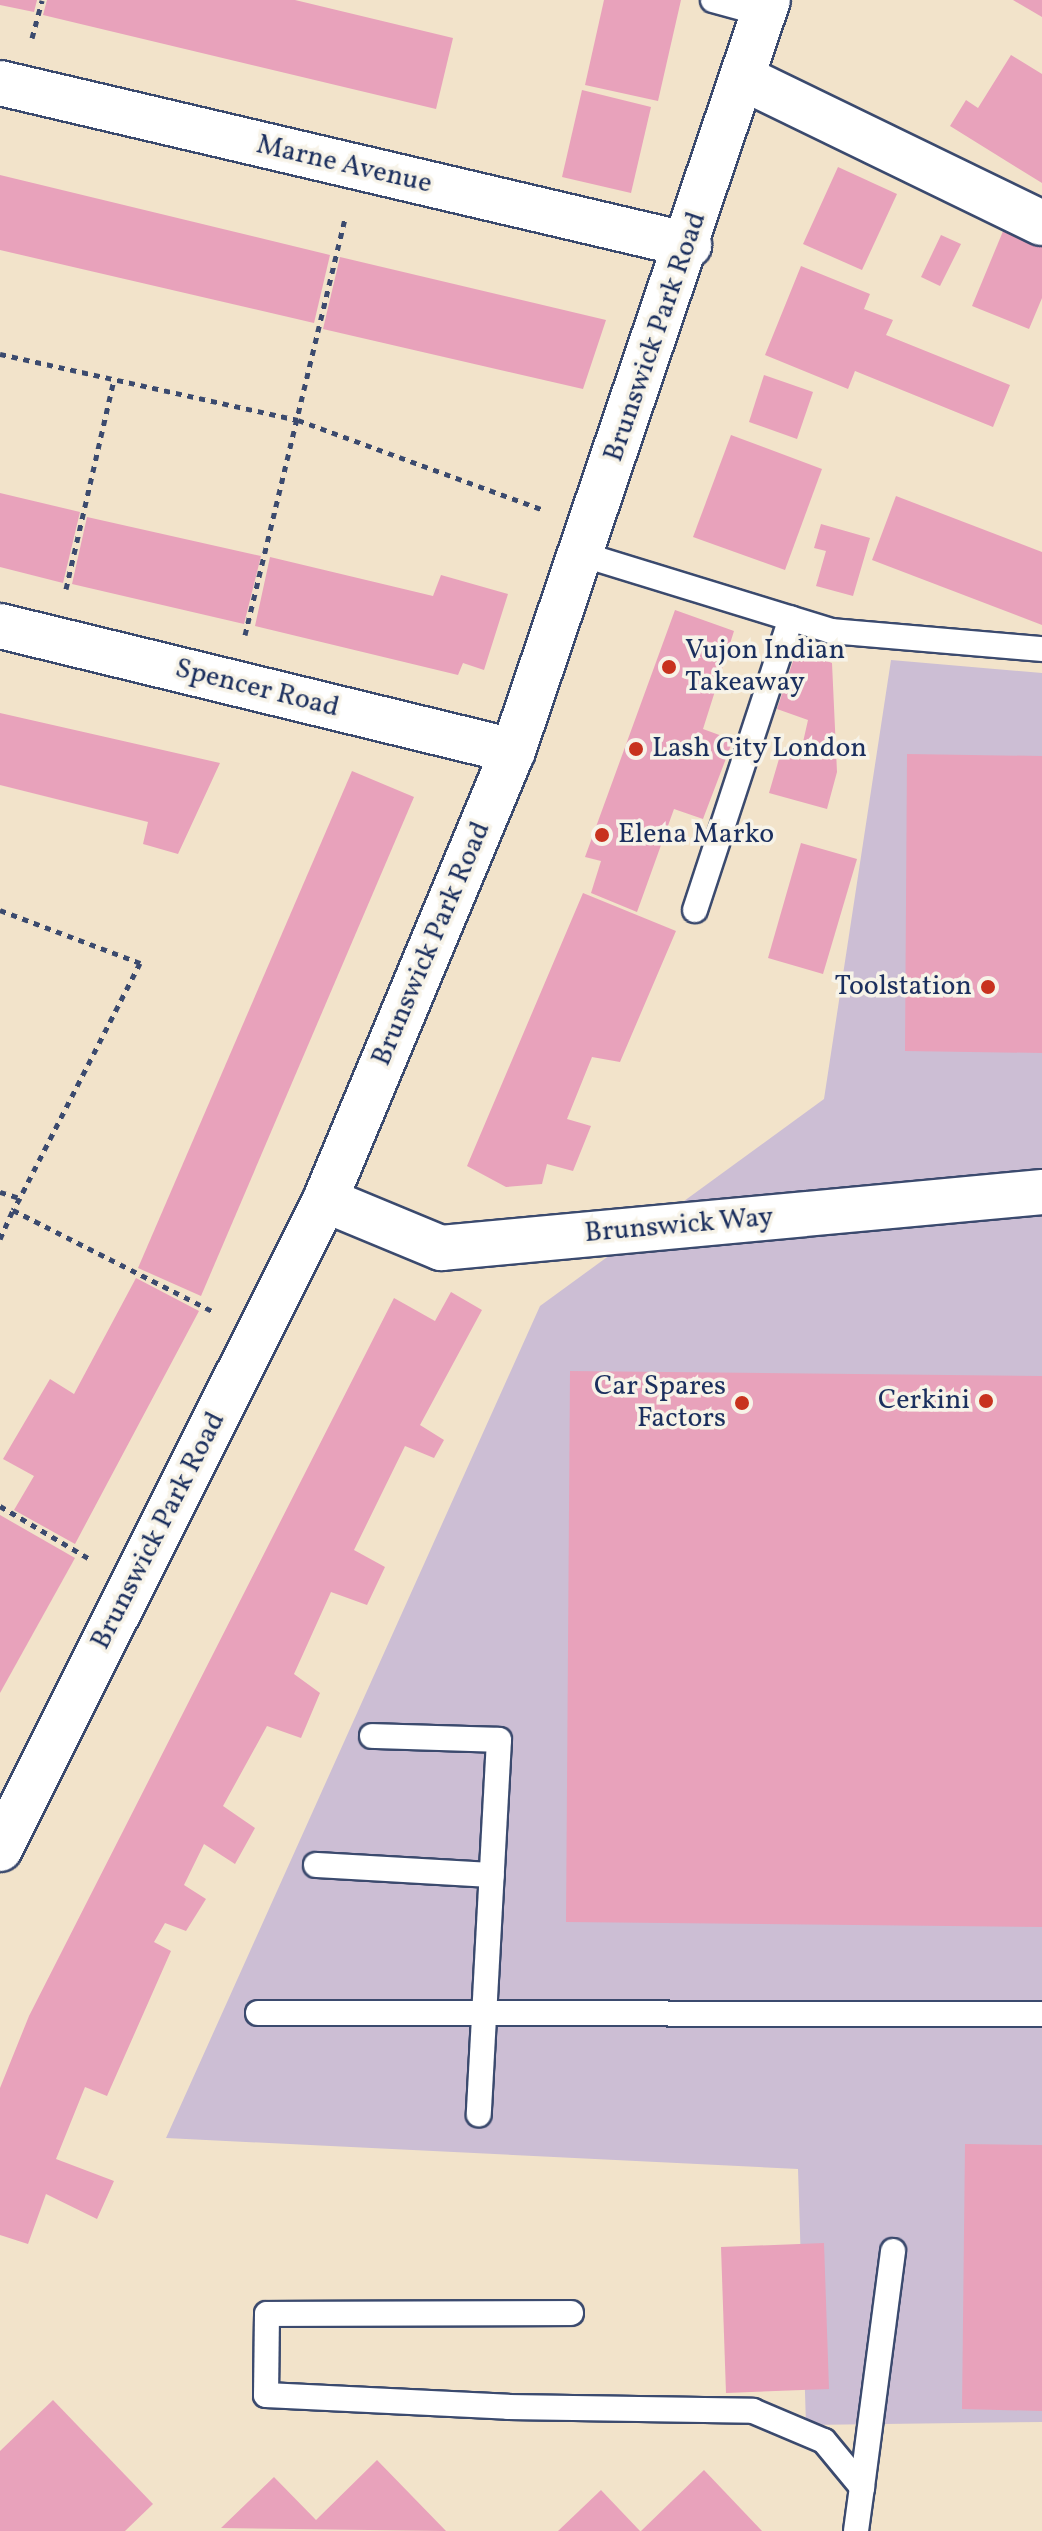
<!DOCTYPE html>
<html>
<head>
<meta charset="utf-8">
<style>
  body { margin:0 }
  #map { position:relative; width:1042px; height:2531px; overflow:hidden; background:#f2e3ca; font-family:Vollkorn,serif }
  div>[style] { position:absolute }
  .industrial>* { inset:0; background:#ccbed4 }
  .building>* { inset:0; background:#e8a2bb }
  .path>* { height:5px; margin-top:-2.5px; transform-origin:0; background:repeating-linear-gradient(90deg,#3b4a6e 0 6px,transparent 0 12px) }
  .roads { filter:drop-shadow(2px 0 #3b4a6e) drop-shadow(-2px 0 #3b4a6e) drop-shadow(0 2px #3b4a6e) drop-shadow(0 -2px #3b4a6e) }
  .lane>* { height:24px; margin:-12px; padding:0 12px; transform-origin:12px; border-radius:12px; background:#fff }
  .street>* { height:44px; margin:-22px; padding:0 22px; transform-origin:22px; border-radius:22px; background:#fff }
  .secondary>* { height:44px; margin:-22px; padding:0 22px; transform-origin:22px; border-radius:22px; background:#fff }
  .dots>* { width:22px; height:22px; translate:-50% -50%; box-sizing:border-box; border:4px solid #f7f3e8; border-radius:50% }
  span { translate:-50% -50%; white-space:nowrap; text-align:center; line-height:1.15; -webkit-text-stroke:7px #f7f3e8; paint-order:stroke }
  .street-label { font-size:28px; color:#1b2f5e }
  .poi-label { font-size:28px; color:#1b2f5e }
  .left { translate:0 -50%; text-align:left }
  .right { translate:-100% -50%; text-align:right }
</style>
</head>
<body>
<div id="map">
  <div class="industrial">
    <div style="clip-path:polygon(891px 660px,1042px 673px,1042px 2422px,806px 2425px,798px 2169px,166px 2138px,540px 1306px,824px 1099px)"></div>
  </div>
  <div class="building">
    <div style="clip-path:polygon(0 0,37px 0,34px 12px,0 5px)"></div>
    <div style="clip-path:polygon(47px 0,295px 0,453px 38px,436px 109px,43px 15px)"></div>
    <div style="clip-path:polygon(604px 0,681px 0,658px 101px,585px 85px)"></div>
    <div style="clip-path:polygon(1013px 0,1042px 0,1042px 17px)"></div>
    <div style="clip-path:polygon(1011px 55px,1042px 74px,1042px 183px,950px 126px,966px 100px,978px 108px)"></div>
    <div style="clip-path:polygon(582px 90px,651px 107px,631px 193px,562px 177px)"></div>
    <div style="clip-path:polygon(838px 167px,897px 194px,862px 270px,803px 244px)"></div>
    <div style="clip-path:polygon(0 175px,330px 255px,314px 323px,0 250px)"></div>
    <div style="clip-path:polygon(1006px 224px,1042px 239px,1042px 298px,1029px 329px,972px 306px)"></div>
    <div style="clip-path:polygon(941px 235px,961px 244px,940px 286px,921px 277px)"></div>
    <div style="clip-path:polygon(340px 257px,606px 320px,583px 389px,323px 329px)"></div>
    <div style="clip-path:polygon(801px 266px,870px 294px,864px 309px,893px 320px,886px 335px,1010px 385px,993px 427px,855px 371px,848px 389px,765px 355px)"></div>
    <div style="clip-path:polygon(764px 375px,813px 392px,797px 439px,749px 422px)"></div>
    <div style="clip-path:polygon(731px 435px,822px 469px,785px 570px,693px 537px)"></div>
    <div style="clip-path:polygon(0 493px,80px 512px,63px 583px,0 567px)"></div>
    <div style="clip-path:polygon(896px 496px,1042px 552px,1042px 625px,872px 560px)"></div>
    <div style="clip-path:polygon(87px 517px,261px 556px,244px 624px,72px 584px)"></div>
    <div style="clip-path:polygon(821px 524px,870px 538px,853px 596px,816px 586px,826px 551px,814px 548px)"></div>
    <div style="clip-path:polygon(270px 557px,433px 596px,441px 575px,508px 594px,484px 670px,463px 663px,458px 675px,255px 626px)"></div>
    <div style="clip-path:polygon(675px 610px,734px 631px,703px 729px,733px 740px,703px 819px,674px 809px,637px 912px,591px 893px,601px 861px,585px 857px)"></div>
    <div style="clip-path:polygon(797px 649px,832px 663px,837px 772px,827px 809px,769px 793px,781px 752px,799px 760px,808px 720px,777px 709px)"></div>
    <div style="clip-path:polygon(0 713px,220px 763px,178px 854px,143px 844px,148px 822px,0 785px)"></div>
    <div style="clip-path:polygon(907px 754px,1042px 756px,1042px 1053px,905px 1051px)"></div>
    <div style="clip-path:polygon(352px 771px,414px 797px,201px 1296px,138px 1268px)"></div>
    <div style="clip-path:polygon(801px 843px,857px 859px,823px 974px,768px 958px)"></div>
    <div style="clip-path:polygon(583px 893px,676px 931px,620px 1062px,592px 1057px,567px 1119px,591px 1126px,573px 1171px,547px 1164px,542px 1184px,506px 1187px,467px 1166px)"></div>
    <div style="clip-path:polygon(136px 1278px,199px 1311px,75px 1544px,14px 1510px,34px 1476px,3px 1459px,50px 1379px,74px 1394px)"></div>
    <div style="clip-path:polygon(451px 1292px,482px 1310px,420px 1425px,444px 1440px,434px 1458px,405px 1446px,354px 1550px,385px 1567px,367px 1605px,331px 1592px,294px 1674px,320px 1693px,301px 1738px,267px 1726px,223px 1806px,255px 1828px,235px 1864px,204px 1844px,184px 1885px,206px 1899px,186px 1931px,165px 1923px,154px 1942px,171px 1951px,107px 2096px,85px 2087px,56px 2159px,114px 2181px,97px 2219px,46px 2194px,28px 2244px,0 2235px,0 2088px,29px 2016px,394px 1298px,435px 1321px)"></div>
    <div style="clip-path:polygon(570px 1371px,1042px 1376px,1042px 1927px,566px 1922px)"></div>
    <div style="clip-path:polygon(0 1515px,75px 1558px,0 1693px)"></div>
    <div style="clip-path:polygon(965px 2144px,1042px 2145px,1042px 2411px,962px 2409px)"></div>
    <div style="clip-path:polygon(824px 2243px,829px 2389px,726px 2393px,721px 2247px)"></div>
    <div style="clip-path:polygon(53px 2400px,153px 2504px,125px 2531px,0 2531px,0 2451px)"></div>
    <div style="clip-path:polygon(377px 2460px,446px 2531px,221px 2528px,274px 2477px,316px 2520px)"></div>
    <div style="clip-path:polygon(704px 2470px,762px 2531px,641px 2531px)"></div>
    <div style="clip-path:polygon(601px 2490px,640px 2531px,558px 2531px)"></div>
  </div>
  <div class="path">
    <div style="left:32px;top:38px;width:39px;rotate:-75deg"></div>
    <div style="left:0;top:354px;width:305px;rotate:12.5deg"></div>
    <div style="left:298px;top:420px;width:262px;rotate:20.1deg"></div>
    <div style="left:66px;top:589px;width:215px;rotate:-77.1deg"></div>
    <div style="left:245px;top:635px;width:430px;rotate:-76.5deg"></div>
    <div style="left:0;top:910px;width:150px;rotate:20.7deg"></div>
    <div style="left:140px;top:963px;width:264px;rotate:117.1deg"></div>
    <div style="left:0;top:1192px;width:21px;rotate:17deg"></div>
    <div style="left:20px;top:1198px;width:14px;rotate:120deg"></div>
    <div style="left:0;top:1239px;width:32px;rotate:-66deg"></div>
    <div style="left:13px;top:1210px;width:223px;rotate:26.9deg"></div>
    <div style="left:0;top:1506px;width:104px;rotate:30.5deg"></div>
  </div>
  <div class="roads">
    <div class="lane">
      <div style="left:713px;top:0;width:53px;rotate:15.4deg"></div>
      <div style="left:581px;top:554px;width:262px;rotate:17.1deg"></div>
      <div style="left:831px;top:631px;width:212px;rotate:4.9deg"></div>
      <div style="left:695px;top:910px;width:307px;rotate:-71.8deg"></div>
      <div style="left:372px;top:1736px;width:127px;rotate:1.8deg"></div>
      <div style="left:499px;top:1740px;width:375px;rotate:93.1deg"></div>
      <div style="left:316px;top:1865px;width:176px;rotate:3.3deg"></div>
      <div style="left:258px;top:2013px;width:784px;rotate:0.07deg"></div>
      <div style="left:571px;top:2313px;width:304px;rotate:179.8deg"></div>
      <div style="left:267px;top:2314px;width:81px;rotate:90.7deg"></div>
      <div style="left:266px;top:2395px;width:242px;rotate:2.8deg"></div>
      <div style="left:508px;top:2407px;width:245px;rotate:0.9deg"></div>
      <div style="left:753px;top:2411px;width:77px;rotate:22.9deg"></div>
      <div style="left:824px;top:2441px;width:60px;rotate:50.4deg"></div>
      <div style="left:862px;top:2487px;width:44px;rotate:97.8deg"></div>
      <div style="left:862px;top:2487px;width:238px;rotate:-82.5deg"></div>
    </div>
    <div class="street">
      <div style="left:743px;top:78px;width:332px;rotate:25.9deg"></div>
      <div style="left:0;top:83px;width:708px;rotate:13.23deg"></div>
      <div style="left:0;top:626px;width:528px;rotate:13.69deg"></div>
      <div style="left:325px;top:1200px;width:126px;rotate:22.5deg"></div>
      <div style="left:441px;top:1248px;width:604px;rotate:-5.32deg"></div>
    </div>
    <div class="secondary">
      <div style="left:0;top:1849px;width:726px;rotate:-63.4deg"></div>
      <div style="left:325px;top:1200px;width:487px;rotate:-67.3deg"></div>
      <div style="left:513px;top:751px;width:793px;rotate:-71.25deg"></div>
    </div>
  </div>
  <div class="dots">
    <div style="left:669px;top:667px;background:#c8321e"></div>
    <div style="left:636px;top:749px;background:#c8321e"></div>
    <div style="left:602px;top:835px;background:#c8321e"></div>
    <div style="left:988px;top:987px;background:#c8321e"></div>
    <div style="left:986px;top:1401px;background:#c8321e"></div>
    <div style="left:742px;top:1403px;background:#c8321e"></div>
  </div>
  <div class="street-label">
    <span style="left:344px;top:165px;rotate:13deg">Marne Avenue</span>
    <span style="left:656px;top:337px;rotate:-71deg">Brunswick Park Road</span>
    <span style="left:257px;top:689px;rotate:14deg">Spencer Road</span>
    <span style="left:432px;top:944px;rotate:-67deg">Brunswick Park Road</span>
    <span style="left:679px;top:1226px;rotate:-5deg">Brunswick Way</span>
    <span style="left:159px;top:1531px;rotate:-63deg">Brunswick Park Road</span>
  </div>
  <div class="poi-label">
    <span class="left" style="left:685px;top:667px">Vujon Indian<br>Takeaway</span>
    <span class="left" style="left:652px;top:749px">Lash City London</span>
    <span class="left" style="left:618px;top:835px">Elena Marko</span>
    <span class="right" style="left:972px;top:987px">Toolstation</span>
    <span class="right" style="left:726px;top:1403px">Car Spares<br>Factors</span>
    <span class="right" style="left:970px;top:1401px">Cerkini</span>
  </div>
</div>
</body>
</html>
